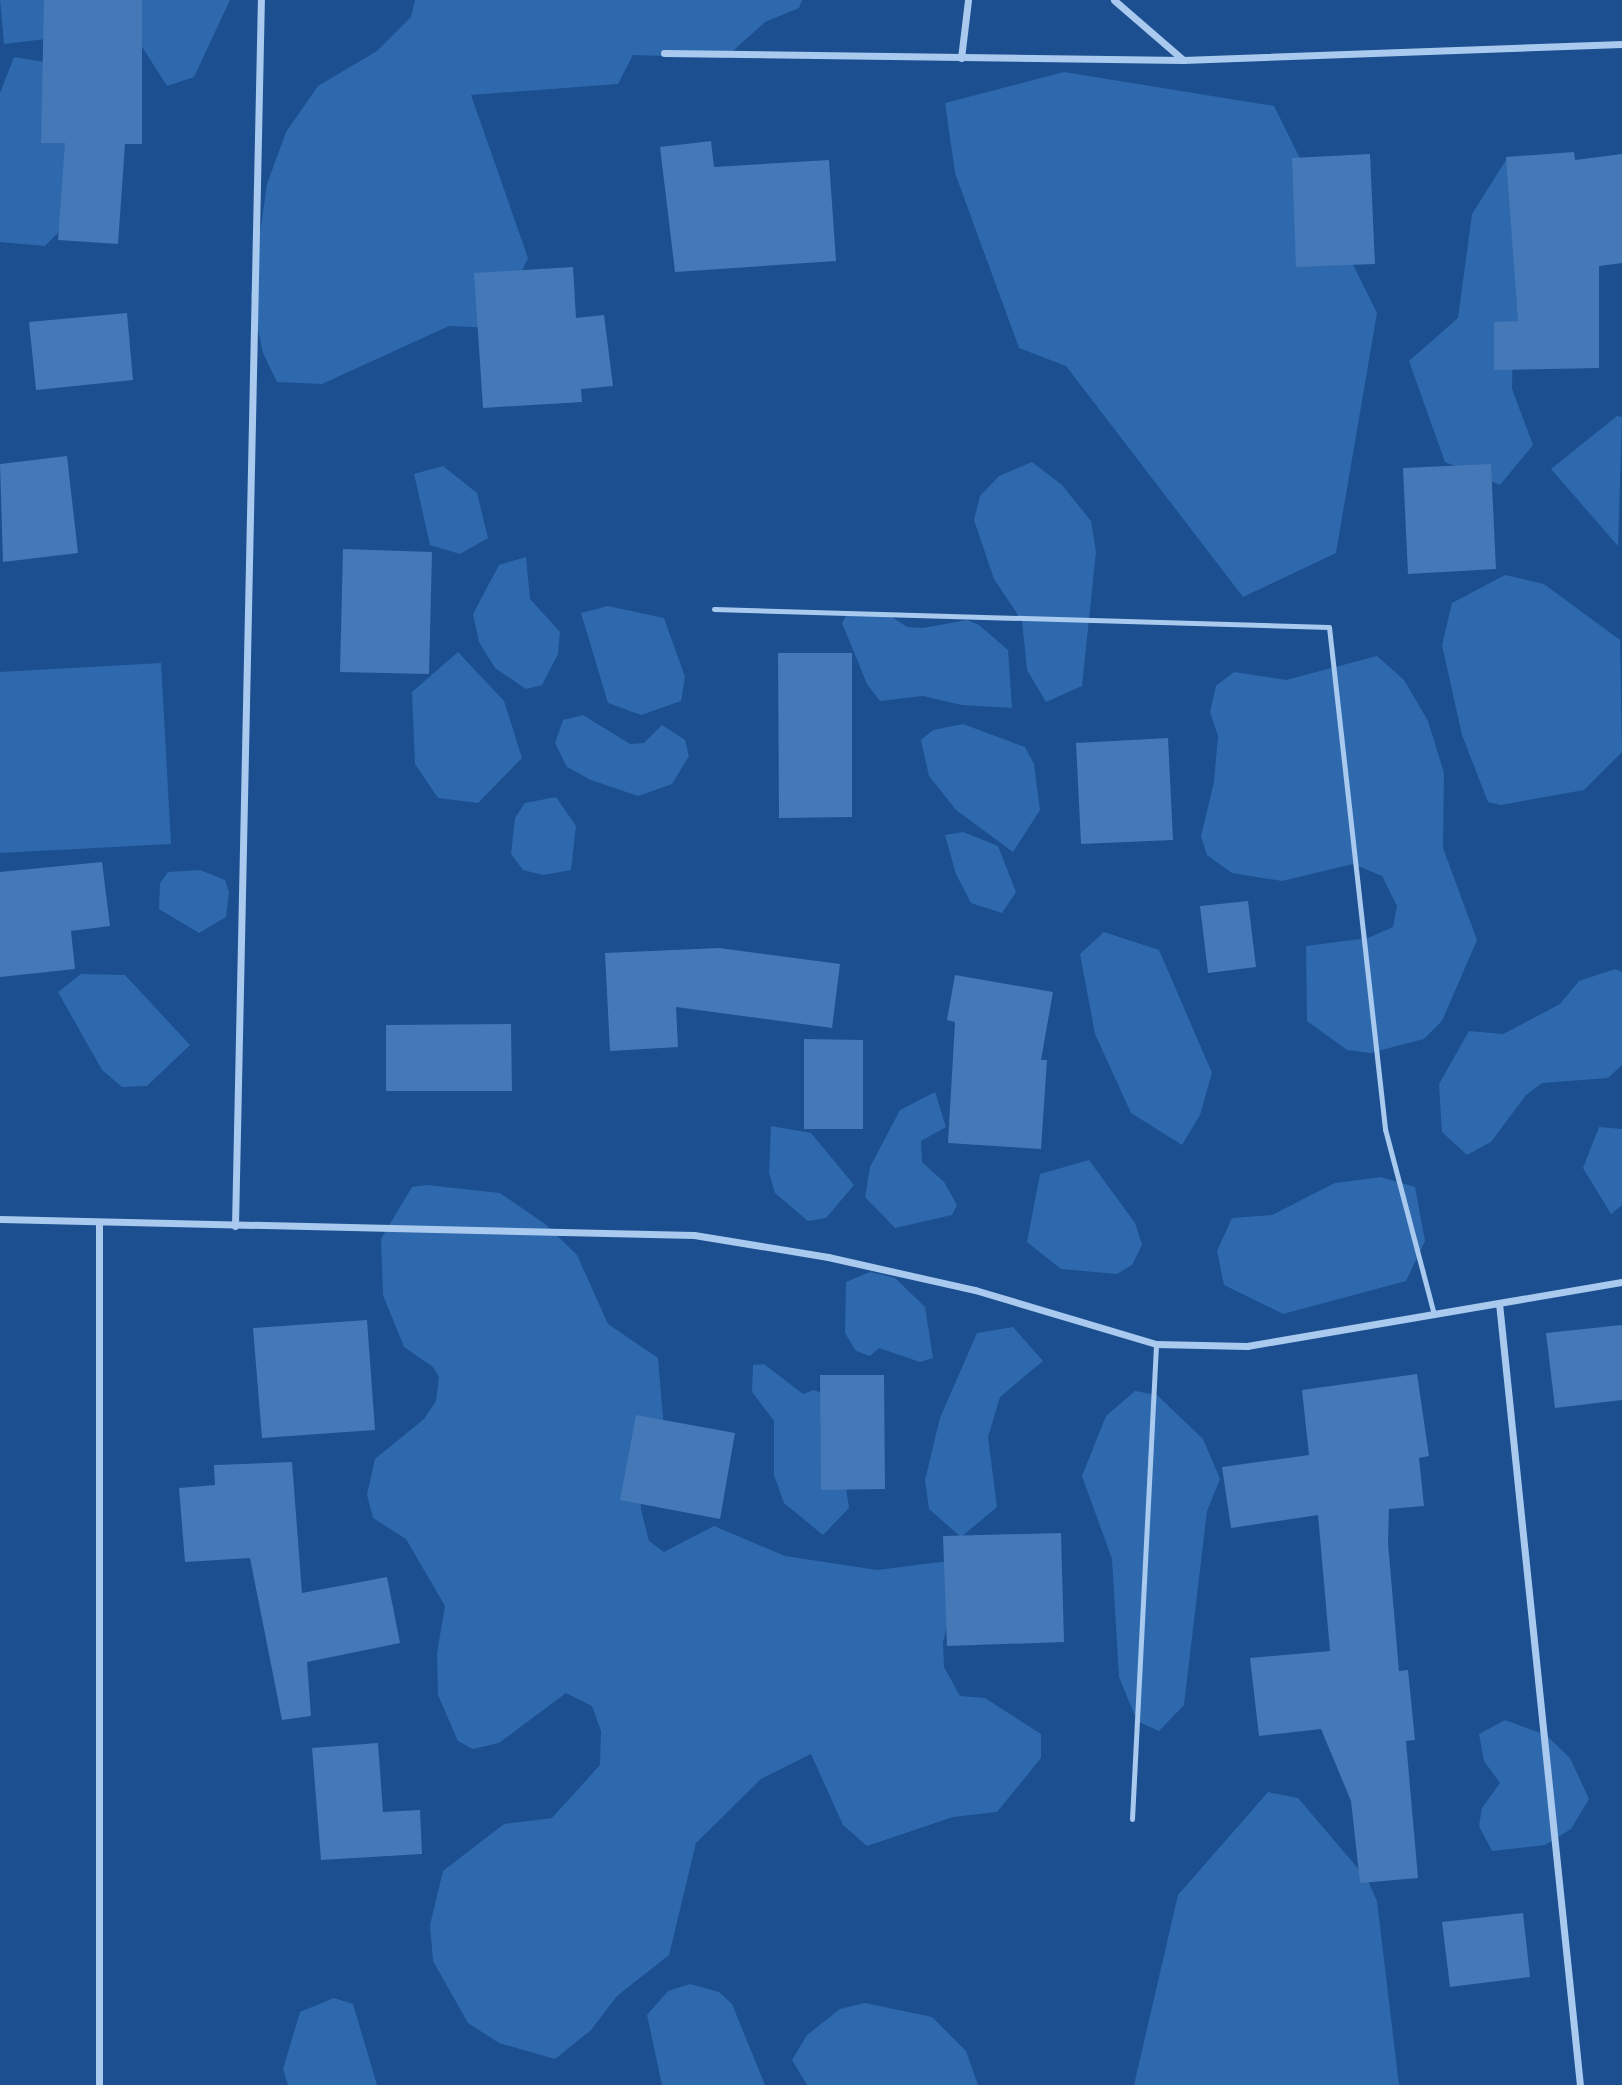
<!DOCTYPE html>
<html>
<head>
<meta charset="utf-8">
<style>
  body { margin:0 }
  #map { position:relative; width:1622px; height:2085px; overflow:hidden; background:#1b4f8f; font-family:Ubuntu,sans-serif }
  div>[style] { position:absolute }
  .green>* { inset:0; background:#2e69ad }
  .building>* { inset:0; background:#4478b7 }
  .service>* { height:5px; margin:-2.5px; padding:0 2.5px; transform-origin:2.5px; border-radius:2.5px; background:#a9c9ee }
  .minor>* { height:7px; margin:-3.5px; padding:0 3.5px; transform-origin:3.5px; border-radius:3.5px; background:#a9c9ee }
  span { translate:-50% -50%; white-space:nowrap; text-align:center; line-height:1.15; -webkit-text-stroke:5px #1b4f8f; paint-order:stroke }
</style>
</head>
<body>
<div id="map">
  <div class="green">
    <div style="clip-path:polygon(0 0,66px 0,46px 39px,4px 44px)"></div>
    <div style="clip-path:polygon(142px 0,230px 0,194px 77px,167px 86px,134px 34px)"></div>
    <div style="clip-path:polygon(415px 0,802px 0,799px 8px,765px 22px,725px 58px,633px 55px,618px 84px,471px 95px,528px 258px,496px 328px,449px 326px,322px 384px,277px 382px,263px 353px,251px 296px,267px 184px,286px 132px,318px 86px,377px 51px,411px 17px)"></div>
    <div style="clip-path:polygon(14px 57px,51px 63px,102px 188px,45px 246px,0 242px,0 93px)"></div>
    <div style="clip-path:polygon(1064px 72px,1274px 106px,1377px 313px,1336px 553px,1243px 597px,1066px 366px,1019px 348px,955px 173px,945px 103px)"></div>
    <div style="clip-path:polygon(1506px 160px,1545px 208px,1513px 345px,1512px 389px,1533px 445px,1500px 485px,1445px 462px,1409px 361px,1458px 318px,1472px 214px)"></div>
    <div style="clip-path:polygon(1617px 416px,1622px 417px,1618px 546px,1551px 469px)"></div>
    <div style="clip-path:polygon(1032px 462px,1062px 485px,1091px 521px,1096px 552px,1082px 686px,1046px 702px,1027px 670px,1022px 621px,994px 579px,974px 520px,980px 496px,999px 476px)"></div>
    <div style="clip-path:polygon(443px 466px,477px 493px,488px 538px,460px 554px,430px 545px,414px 474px)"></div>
    <div style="clip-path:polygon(526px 557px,530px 599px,560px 632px,558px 654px,542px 685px,526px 689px,495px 668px,479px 642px,473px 614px,499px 565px)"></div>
    <div style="clip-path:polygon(1505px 575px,1544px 584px,1620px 640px,1622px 752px,1584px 790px,1501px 805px,1488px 802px,1462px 735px,1442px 645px,1452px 603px)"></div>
    <div style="clip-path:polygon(608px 606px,664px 618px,685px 677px,681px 701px,641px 715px,608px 703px,581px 613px)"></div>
    <div style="clip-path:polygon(847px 614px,887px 614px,907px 627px,923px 628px,967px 620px,979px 625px,1008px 650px,1012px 708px,962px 705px,923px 696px,880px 701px,867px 684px,842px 623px)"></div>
    <div style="clip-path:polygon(458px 652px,504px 701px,522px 758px,478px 803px,438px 798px,415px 764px,412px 692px)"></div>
    <div style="clip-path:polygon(1377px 656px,1404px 680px,1428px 721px,1444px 773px,1443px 848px,1477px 940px,1442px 1021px,1424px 1039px,1370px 1053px,1347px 1050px,1307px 1021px,1306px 946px,1368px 938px,1393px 927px,1397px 906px,1382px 876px,1353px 864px,1282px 881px,1232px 873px,1207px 855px,1201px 836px,1214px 782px,1218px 736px,1210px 712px,1216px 686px,1234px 672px,1286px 680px)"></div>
    <div style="clip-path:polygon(161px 663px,171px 844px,0 853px,0 672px)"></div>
    <div style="clip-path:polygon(583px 715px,630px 744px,644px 743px,662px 725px,685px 740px,689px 756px,672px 784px,638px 796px,591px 780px,567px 767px,555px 743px,563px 720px)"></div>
    <div style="clip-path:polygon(963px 724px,1025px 747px,1034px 764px,1040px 810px,1013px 852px,956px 810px,929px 776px,921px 740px,933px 730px)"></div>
    <div style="clip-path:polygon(556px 797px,576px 826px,571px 870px,543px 875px,523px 870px,511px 854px,515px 818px,525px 803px)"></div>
    <div style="clip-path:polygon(963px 832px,998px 846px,1016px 892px,1002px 913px,971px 903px,956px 874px,945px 835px)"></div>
    <div style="clip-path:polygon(200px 870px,225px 880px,229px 892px,226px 917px,199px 933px,159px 909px,160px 883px,168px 872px)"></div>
    <div style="clip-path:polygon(1104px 932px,1159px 950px,1212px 1073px,1200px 1115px,1182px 1145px,1131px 1113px,1095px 1034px,1080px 954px)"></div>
    <div style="clip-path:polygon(1615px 969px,1622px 972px,1622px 1065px,1608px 1078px,1542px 1083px,1526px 1095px,1491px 1142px,1467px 1155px,1442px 1132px,1439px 1084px,1469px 1031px,1503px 1034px,1560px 1004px,1579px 981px)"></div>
    <div style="clip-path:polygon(81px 974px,125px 975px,190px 1045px,147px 1086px,122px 1087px,102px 1070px,58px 992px)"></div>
    <div style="clip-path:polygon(935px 1092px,946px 1127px,921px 1141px,922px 1162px,944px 1182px,957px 1205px,952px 1215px,895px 1228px,865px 1197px,870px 1167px,900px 1110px)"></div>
    <div style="clip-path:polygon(771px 1126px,811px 1133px,854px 1185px,826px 1218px,808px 1221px,775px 1193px,769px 1173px)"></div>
    <div style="clip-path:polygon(1599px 1127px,1622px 1129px,1622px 1205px,1611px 1214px,1583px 1168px)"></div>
    <div style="clip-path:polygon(1089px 1160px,1135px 1223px,1142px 1245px,1132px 1265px,1117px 1274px,1061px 1269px,1027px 1242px,1040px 1174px)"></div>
    <div style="clip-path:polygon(1381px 1177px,1415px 1187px,1425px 1241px,1406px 1281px,1283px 1314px,1224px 1285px,1217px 1251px,1232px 1218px,1272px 1215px,1335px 1183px)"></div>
    <div style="clip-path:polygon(427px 1185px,500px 1193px,545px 1224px,577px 1255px,608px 1324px,658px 1358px,664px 1429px,639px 1464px,641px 1510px,649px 1541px,664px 1552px,714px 1526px,785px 1556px,877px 1570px,965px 1559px,943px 1642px,944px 1667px,960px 1696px,985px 1698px,1041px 1734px,1041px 1758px,997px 1812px,953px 1817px,867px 1846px,843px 1825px,811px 1754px,761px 1779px,696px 1843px,669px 1955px,617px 1996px,591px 2030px,555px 2059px,499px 2043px,468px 2023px,433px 1961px,430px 1925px,443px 1871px,504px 1824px,552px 1818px,600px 1765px,601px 1731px,592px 1706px,566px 1693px,499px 1743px,473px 1749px,458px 1741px,438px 1695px,437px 1653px,445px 1606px,406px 1539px,373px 1518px,367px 1495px,375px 1459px,424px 1419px,436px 1401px,439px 1377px,433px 1367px,404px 1347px,383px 1295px,381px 1239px,412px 1187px)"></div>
    <div style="clip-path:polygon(870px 1272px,895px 1278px,925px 1307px,933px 1358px,920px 1362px,879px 1348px,870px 1356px,856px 1351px,845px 1333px,846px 1282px)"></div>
    <div style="clip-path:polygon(1013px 1327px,1043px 1361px,1000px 1397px,988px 1437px,997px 1507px,961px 1537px,929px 1509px,925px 1480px,940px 1418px,977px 1333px)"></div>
    <div style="clip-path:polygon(764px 1364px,803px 1394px,814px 1390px,832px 1397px,849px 1508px,823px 1535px,784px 1503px,774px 1475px,774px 1421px,752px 1392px,753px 1365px)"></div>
    <div style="clip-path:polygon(1135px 1391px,1157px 1395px,1203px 1439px,1220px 1479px,1207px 1511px,1184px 1705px,1159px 1731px,1137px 1721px,1119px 1677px,1112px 1559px,1082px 1476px,1106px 1416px)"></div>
    <div style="clip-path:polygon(1505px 1720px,1546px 1735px,1570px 1758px,1589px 1799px,1571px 1829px,1545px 1845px,1492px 1851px,1479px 1826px,1482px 1808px,1500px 1783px,1484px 1761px,1479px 1734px)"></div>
    <div style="clip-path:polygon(1268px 1792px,1298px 1798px,1367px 1879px,1377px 1901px,1399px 2085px,1134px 2085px,1178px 1895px)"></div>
    <div style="clip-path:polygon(690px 1984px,719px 1992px,732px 2004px,765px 2085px,662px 2085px,647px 2015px,668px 1991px)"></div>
    <div style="clip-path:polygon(334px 1998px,353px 2004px,377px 2085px,288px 2085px,283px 2069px,300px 2012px)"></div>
    <div style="clip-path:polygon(865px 2003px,932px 2017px,966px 2051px,978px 2085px,807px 2085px,792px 2060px,807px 2035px,840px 2009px)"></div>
  </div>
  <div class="building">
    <div style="clip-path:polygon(44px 0,142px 0,142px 144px,125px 144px,118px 244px,58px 240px,65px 143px,41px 143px)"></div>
    <div style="clip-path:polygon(711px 141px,714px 167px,829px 160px,836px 261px,675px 272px,660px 147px)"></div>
    <div style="clip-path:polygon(1574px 152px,1575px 160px,1622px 154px,1622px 263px,1599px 266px,1599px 368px,1494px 370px,1494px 322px,1518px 321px,1506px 157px)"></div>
    <div style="clip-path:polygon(1370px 154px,1375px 264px,1296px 267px,1292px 158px)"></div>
    <div style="clip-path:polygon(573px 267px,576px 318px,604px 315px,613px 386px,581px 389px,582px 402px,483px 408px,474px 273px)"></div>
    <div style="clip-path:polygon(127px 313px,133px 380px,36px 390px,29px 322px)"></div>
    <div style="clip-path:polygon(67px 456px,78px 553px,3px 562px,0 464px)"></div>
    <div style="clip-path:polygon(1491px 464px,1496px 569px,1408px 574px,1403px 468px)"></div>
    <div style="clip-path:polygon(343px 549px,432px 552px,429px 674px,340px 672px)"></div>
    <div style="clip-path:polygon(778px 653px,852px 653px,852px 817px,779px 818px)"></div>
    <div style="clip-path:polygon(1168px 738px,1173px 840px,1081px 844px,1076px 743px)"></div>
    <div style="clip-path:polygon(102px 862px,110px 926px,71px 931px,75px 969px,0 977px,0 872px)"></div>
    <div style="clip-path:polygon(1248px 901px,1256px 967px,1208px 973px,1200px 906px)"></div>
    <div style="clip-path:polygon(719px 948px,840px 964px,832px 1028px,676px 1007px,678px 1047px,610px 1051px,605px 953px)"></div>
    <div style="clip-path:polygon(955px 975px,1053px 992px,1041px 1060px,1047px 1060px,1041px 1149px,948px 1143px,955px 1022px,947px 1020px)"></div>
    <div style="clip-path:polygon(511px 1024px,512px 1091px,386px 1091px,386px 1025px)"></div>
    <div style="clip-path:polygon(804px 1039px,863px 1040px,863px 1129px,804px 1129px)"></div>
    <div style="clip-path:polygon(367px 1320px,375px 1430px,262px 1438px,253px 1328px)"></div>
    <div style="clip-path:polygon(1622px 1325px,1622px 1400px,1555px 1408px,1546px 1333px)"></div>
    <div style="clip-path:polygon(1417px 1374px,1429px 1456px,1419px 1458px,1424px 1506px,1389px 1509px,1388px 1543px,1399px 1671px,1408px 1670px,1415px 1740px,1406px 1741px,1418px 1878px,1360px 1883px,1351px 1801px,1321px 1729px,1259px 1736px,1250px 1658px,1330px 1651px,1318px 1515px,1231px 1528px,1222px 1467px,1309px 1455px,1302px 1390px)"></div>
    <div style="clip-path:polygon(820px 1375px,884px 1375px,885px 1489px,821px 1490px)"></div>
    <div style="clip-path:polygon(636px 1415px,735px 1433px,720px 1519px,620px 1500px)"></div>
    <div style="clip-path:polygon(292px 1462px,302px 1593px,387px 1577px,400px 1643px,307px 1662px,311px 1716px,282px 1720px,250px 1558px,185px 1562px,179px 1488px,215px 1485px,214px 1465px)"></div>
    <div style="clip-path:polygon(1061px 1533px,1064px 1642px,947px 1646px,943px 1536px)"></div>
    <div style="clip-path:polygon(378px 1743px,383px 1812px,420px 1810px,422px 1854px,321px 1860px,312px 1748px)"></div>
    <div style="clip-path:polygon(1523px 1913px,1530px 1977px,1450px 1987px,1442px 1922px)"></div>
  </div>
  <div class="service">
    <div style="left:714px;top:609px;width:615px;rotate:1.68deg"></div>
    <div style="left:1329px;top:627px;width:505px;rotate:83.63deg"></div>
    <div style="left:1385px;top:1129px;width:192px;rotate:75.2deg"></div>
    <div style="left:1132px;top:1819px;width:476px;rotate:-87.1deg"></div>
  </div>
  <div class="minor">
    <div style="left:1114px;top:0;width:90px;rotate:40.9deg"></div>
    <div style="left:664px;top:53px;width:519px;rotate:0.77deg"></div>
    <div style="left:1183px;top:60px;width:439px;rotate:-2.1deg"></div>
    <div style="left:961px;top:58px;width:58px;rotate:-83.1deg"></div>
    <div style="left:0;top:1219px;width:694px;rotate:1.32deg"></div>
    <div style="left:694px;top:1235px;width:136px;rotate:9.3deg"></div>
    <div style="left:828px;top:1257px;width:151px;rotate:12.7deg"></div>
    <div style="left:975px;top:1290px;width:189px;rotate:16.6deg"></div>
    <div style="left:1156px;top:1344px;width:91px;rotate:1.3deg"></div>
    <div style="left:1247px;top:1346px;width:380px;rotate:-9.7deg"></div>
    <div style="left:99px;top:1224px;width:861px;rotate:90deg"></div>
    <div style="left:235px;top:1226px;width:1226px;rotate:-88.79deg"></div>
    <div style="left:1499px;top:1303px;width:786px;rotate:84.09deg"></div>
  </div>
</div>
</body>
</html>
